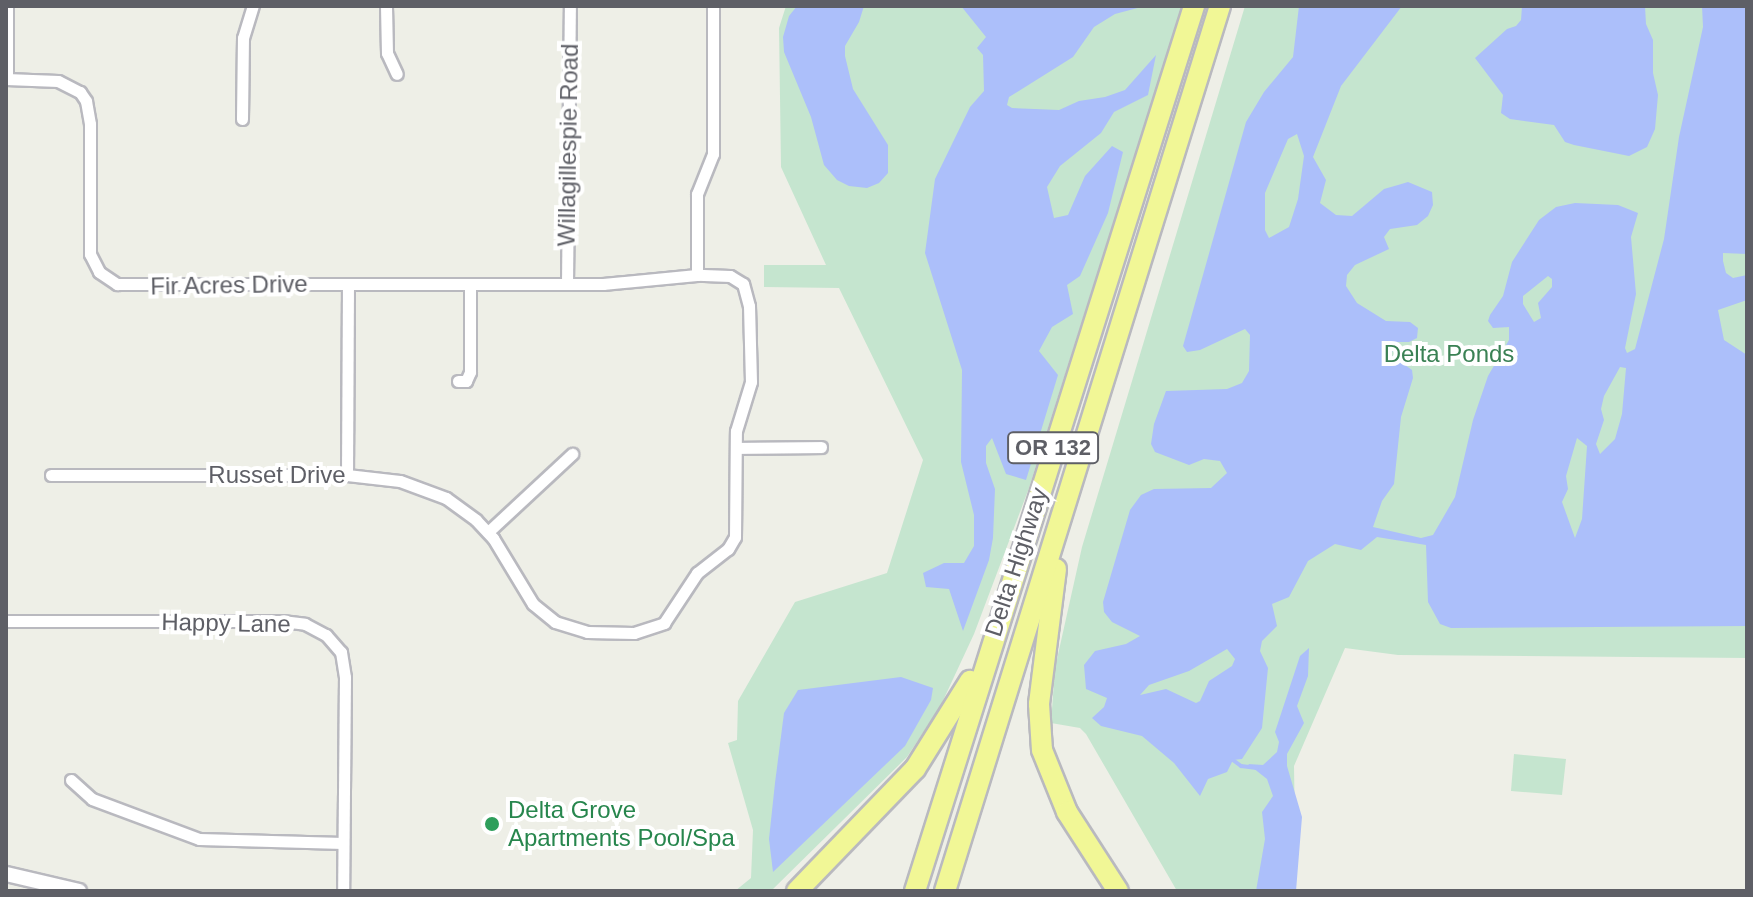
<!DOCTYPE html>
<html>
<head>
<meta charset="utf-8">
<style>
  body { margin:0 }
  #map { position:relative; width:1753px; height:897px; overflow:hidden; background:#eeefe7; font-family:Arial,sans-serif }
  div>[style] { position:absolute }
  .green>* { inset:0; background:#c5e5cf }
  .water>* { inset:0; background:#acbffa }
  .stream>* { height:4px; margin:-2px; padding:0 2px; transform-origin:2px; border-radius:2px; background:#acbffa }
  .roads { filter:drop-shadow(2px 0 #b9b9bf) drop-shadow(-2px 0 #b9b9bf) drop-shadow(0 2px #b9b9bf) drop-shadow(0 -2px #b9b9bf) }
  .minor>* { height:11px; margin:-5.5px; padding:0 5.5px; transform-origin:5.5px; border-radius:5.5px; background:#fff }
  .tertiary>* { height:14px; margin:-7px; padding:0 7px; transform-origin:7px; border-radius:7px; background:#fff }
  .motorway>* { height:20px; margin:-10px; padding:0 10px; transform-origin:10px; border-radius:10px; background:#f1f796 }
  .dots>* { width:22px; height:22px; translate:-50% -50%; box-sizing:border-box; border:4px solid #fff; border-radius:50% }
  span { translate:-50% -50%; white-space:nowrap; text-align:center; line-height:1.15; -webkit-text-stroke:8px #fff; paint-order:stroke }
  .shield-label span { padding:2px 6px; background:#fff; border:2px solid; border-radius:6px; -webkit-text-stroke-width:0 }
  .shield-label { font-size:22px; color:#5e5f66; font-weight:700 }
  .street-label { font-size:24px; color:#5e5f66 }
  .park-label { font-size:24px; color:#3a8154 }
  .leisure-label { font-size:24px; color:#27864d }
  .left { translate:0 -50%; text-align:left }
  .frame { position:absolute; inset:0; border:8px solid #5e5f66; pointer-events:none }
</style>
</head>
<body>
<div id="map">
  <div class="green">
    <div style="clip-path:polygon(786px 6px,1182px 6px,1029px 488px,974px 634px,940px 707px,907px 757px,771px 891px,735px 891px,751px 878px,753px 830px,728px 743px,737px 740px,738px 701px,795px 602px,887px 573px,923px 460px,839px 288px,764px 287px,764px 265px,826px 265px,781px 167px,779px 28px)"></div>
    <div style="clip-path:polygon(1245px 6px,1747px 6px,1747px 658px,1398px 655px,1345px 648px,1294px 766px,1296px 891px,1177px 891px,1086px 734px,1080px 728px,1051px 723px,1055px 668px,1082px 547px)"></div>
    <div style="clip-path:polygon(1514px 754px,1566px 759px,1562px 795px,1511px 791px)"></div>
  </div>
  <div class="water">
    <div style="clip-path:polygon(797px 6px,864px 6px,859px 22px,845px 46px,845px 56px,853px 89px,888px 145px,888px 173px,879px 183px,867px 188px,849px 186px,837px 180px,824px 165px,811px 117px,784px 52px,783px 37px,789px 16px)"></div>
    <div style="clip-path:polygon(961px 6px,1145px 6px,1115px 14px,1094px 27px,1073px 57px,1009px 97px,1007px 105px,1012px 108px,1059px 110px,1079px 101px,1105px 97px,1125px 90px,1156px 55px,1148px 95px,1114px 112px,1101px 133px,1060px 166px,1047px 187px,1054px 218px,1068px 215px,1085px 176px,1112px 146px,1123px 152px,1108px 213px,1080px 276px,1067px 285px,1073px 314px,1052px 327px,1039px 351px,1058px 375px,1026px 480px,1006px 474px,992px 438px,986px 446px,986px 463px,995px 489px,993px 538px,989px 560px,963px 631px,949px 589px,926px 587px,923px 573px,944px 563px,964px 563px,974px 546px,974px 515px,961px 462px,962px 370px,925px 253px,935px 179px,970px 107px,984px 91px,983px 55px,977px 48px,986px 37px)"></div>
    <div style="clip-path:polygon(evenodd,1299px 6px,1402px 6px,1341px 86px,1313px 157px,1326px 180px,1320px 203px,1336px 215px,1352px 216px,1384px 189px,1398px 185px,1408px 182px,1432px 192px,1433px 205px,1428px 216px,1417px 225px,1390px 229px,1384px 237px,1389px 249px,1355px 265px,1347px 275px,1346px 286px,1357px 303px,1386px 321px,1410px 322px,1418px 328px,1417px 338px,1409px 342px,1396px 342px,1391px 355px,1412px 370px,1413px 378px,1401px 417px,1394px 484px,1382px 501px,1373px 527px,1421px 538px,1433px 535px,1455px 497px,1473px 420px,1488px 376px,1509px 340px,1509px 327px,1493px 328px,1488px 321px,1490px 315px,1503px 296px,1512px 262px,1539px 220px,1556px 207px,1575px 203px,1618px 205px,1638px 213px,1631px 237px,1636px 294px,1625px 348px,1627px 353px,1635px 349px,1664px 239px,1679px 137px,1703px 27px,1702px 6px,1747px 6px,1747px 254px,1723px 253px,1723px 261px,1726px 273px,1733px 278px,1747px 275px,1747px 300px,1718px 310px,1724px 340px,1747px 355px,1747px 626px,1451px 628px,1440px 624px,1428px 602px,1426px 545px,1377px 537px,1361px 550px,1335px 544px,1308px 561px,1289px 597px,1272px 604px,1277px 626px,1262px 641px,1260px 651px,1268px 668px,1262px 728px,1242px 759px,1233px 760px,1227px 772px,1208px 779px,1200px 796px,1174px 763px,1142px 736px,1101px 726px,1092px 718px,1104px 707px,1107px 698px,1086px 689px,1084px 665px,1095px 651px,1126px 644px,1140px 636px,1112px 622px,1104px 612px,1103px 602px,1130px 510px,1141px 495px,1154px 489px,1211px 488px,1227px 473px,1220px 461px,1204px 459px,1189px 465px,1155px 452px,1151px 444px,1154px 424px,1166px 391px,1227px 389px,1242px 383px,1249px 371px,1250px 335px,1245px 329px,1200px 350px,1187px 352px,1183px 346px,1246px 122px,1264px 92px,1293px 57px,1299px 6px,1297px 134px,1304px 156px,1298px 199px,1289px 227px,1269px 238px,1265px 230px,1265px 193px,1288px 139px,1297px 134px,1299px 6px,1548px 276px,1552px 279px,1552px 287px,1538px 303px,1541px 318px,1534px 322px,1523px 304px,1523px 296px,1548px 276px,1299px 6px,1620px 367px,1626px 368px,1622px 414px,1615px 439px,1600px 454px,1596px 444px,1604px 420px,1601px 409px,1604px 396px,1620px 367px,1299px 6px,1577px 438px,1587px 446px,1582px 519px,1575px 538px,1562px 502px,1568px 489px,1566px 476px,1577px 438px,1299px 6px,1227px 649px,1235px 659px,1232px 666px,1209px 681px,1200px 701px,1196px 703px,1166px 689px,1140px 695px,1149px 685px,1189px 671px,1227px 649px)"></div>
    <div style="clip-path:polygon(1522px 6px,1645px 6px,1646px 24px,1653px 40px,1653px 73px,1658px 95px,1655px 129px,1647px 147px,1629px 156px,1574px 145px,1565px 142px,1554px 125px,1510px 119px,1501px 113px,1503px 95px,1475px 58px,1507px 29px,1516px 26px,1521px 20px)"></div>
    <div style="clip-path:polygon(1309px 648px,1308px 676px,1297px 706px,1304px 723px,1287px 754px,1287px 766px,1302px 817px,1296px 891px,1256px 891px,1265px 839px,1262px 812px,1273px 796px,1267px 779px,1248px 764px,1263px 765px,1277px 752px,1279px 742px,1275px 732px,1300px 656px)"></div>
    <div style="clip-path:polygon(901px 677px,933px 688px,931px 700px,905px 746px,773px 872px,769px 839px,775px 783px,784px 713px,798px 690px)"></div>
  </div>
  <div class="stream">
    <div style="left:1233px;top:760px;width:10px;rotate:37deg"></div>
    <div style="left:1241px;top:766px;width:16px;rotate:7deg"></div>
  </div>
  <div class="roads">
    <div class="minor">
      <div style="left:386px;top:6px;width:47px;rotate:88.8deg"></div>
      <div style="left:387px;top:53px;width:23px;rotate:65deg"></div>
      <div style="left:6px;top:79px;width:52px;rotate:2.2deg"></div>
      <div style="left:58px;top:81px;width:25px;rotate:27deg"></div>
      <div style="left:80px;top:92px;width:11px;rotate:56deg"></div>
      <div style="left:86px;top:101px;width:23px;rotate:80deg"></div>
      <div style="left:90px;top:124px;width:130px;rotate:90deg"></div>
      <div style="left:90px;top:254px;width:20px;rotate:63deg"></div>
      <div style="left:99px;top:272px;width:22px;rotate:34deg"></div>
      <div style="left:117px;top:284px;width:486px"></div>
      <div style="left:603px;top:284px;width:94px;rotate:-5.5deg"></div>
      <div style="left:7px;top:79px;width:73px;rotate:-90deg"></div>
      <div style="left:242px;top:119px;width:81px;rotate:-89.3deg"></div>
      <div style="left:243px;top:38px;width:34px;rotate:-73deg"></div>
      <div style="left:567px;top:284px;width:278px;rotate:-89.4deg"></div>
      <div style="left:458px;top:381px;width:8px"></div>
      <div style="left:466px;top:381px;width:10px;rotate:-66deg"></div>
      <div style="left:470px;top:372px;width:88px;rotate:-90deg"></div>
      <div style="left:736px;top:448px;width:85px;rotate:-0.7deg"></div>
      <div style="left:51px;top:475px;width:296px"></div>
      <div style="left:347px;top:475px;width:53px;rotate:6.5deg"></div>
      <div style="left:400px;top:481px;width:49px;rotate:20.3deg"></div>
      <div style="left:446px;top:498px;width:37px;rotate:36deg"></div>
      <div style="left:476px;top:520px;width:25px;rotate:47deg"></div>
      <div style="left:493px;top:538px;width:77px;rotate:58.8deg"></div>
      <div style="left:533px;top:604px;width:28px;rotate:39deg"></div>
      <div style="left:555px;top:622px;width:34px;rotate:17deg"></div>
      <div style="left:587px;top:632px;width:47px;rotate:1.2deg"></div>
      <div style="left:634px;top:633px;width:32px;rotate:-18deg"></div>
      <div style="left:664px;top:623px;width:60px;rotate:-56.6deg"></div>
      <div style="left:697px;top:573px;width:39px;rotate:-38deg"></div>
      <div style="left:728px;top:549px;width:14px;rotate:-60deg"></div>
      <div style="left:735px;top:537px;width:106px;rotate:-89.5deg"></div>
      <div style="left:736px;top:431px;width:51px;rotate:-73deg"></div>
      <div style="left:751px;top:382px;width:76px;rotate:-91.5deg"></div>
      <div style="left:749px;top:306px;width:23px;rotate:-105deg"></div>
      <div style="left:743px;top:284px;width:15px;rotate:-148deg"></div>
      <div style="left:730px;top:276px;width:33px;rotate:-178deg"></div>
      <div style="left:697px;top:275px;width:81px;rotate:-90deg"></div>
      <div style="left:697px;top:194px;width:43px;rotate:-68.2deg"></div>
      <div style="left:713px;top:154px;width:148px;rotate:-90deg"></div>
      <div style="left:347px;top:475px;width:191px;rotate:-89.7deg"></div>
      <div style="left:488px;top:532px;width:115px;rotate:-42.9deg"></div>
      <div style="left:6px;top:621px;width:276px"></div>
      <div style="left:282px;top:621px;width:23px;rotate:7deg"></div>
      <div style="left:305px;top:624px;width:24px;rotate:28deg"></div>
      <div style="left:326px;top:635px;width:23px;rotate:49deg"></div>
      <div style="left:341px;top:652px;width:25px;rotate:81deg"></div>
      <div style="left:345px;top:677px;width:214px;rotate:90.5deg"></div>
      <div style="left:71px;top:780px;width:28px;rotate:42deg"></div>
      <div style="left:92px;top:799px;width:114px;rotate:20.5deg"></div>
      <div style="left:199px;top:839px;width:144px;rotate:1.6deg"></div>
    </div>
    <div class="tertiary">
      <div style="left:6px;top:874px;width:75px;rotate:13.1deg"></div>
    </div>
    <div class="motorway">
      <div style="left:1056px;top:569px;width:136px;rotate:97.2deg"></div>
      <div style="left:1039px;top:704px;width:46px;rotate:86.3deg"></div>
      <div style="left:1042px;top:750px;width:67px;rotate:68deg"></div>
      <div style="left:1067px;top:812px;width:94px;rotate:57.2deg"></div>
      <div style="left:797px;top:891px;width:170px;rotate:-46deg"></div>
      <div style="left:915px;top:769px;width:104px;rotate:-58deg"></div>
      <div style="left:915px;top:891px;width:928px;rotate:-72.5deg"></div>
      <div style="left:945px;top:891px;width:927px;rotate:-72.74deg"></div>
    </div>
  </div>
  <div class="dots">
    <div style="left:492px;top:824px;background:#2e9e5b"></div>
  </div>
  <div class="shield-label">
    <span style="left:1053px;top:448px">OR 132</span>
  </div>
  <div class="street-label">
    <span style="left:568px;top:145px;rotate:-89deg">Willagillespie Road</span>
    <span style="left:229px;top:285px;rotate:-1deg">Fir Acres Drive</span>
    <span style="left:277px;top:475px">Russet Drive</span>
    <span style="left:1016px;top:562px;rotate:-72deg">Delta Highway</span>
    <span style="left:226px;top:623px;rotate:1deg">Happy Lane</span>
  </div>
  <div class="park-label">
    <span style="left:1449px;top:354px">Delta Ponds</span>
  </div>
  <div class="leisure-label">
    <span class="left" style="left:508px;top:824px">Delta Grove<br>Apartments Pool/Spa</span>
  </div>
  <div class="frame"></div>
</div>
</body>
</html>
